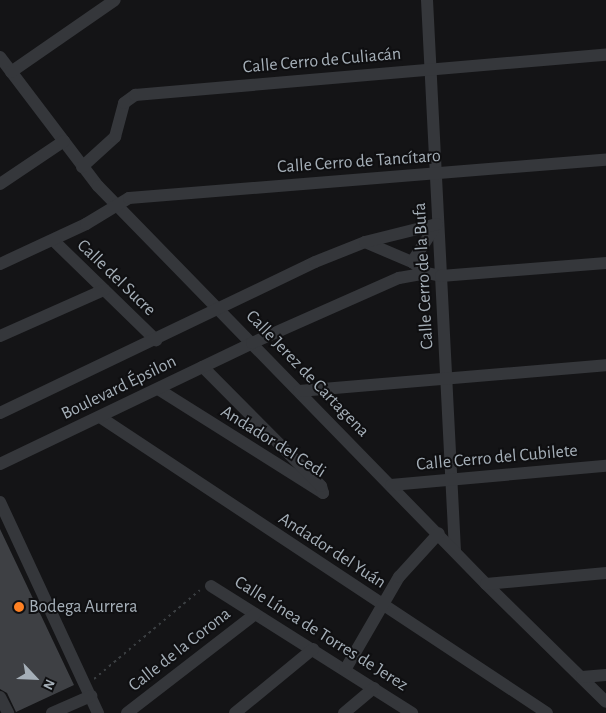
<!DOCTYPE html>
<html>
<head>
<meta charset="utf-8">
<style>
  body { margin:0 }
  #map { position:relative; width:606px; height:713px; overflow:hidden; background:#141416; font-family:"Alegreya Sans",sans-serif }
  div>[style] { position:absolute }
  .building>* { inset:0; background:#3e4044 }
  .path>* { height:2px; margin-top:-1px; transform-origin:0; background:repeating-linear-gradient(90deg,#3b3f42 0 2.5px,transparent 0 6.5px) }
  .minor>* { height:12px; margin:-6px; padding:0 6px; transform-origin:6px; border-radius:6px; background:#35373b }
  .dots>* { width:14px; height:14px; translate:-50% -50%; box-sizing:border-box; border:2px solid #0f0f11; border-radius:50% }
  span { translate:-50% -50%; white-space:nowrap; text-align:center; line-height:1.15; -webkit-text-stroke:4px #0f0f11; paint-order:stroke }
  .street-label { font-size:18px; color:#a5afb8 }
  .poi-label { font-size:18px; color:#a5afb8 }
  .left { translate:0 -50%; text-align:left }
  .north { position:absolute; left:10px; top:653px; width:50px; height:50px; -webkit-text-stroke:4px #0f0f11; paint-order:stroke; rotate:115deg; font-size:14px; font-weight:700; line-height:20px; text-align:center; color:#a5afb8 }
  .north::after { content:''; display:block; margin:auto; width:18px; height:22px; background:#a5afb8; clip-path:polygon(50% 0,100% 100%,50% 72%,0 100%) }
</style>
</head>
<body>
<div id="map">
  <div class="building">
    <div style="clip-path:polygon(0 529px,74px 685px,16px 712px,7px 693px,0 689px)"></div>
  </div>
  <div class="path">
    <div style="left:94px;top:679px;width:138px;rotate:-40deg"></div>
  </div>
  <div class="minor">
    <div style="left:427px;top:0;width:551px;rotate:87.09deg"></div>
    <div style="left:0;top:57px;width:162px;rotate:52.8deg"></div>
    <div style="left:98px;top:186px;width:556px;rotate:45.73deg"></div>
    <div style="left:486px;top:584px;width:168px;rotate:44.5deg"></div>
    <div style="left:11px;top:72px;width:126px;rotate:-34.7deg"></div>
    <div style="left:82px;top:167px;width:45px;rotate:-42.3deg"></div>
    <div style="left:115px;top:137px;width:35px;rotate:-75deg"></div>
    <div style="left:124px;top:103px;width:14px;rotate:-36deg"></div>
    <div style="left:135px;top:95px;width:473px;rotate:-4.9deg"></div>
    <div style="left:0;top:184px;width:77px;rotate:-33.9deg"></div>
    <div style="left:53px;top:240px;width:144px;rotate:44.2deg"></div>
    <div style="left:365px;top:242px;width:51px;rotate:23.1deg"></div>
    <div style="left:412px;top:262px;width:19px;rotate:36deg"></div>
    <div style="left:412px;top:262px;width:45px;rotate:-56.7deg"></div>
    <div style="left:0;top:264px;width:95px;rotate:-24.9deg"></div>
    <div style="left:86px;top:224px;width:50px;rotate:-31.2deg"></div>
    <div style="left:129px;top:198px;width:479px;rotate:-4.6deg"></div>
    <div style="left:0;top:336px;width:114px;rotate:-23.9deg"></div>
    <div style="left:158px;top:389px;width:195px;rotate:32.2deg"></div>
    <div style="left:323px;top:493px;width:7px;rotate:-106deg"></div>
    <div style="left:321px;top:486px;width:168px;rotate:-134.8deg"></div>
    <div style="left:299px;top:391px;width:308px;rotate:-4.8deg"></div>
    <div style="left:0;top:413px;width:349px;rotate:-25.6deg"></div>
    <div style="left:315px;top:262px;width:54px;rotate:-21.8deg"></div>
    <div style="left:365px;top:242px;width:74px;rotate:-14deg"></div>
    <div style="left:100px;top:417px;width:536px;rotate:33.51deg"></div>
    <div style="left:0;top:464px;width:280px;rotate:-25.6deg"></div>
    <div style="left:252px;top:343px;width:161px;rotate:-23.9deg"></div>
    <div style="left:399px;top:278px;width:28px;rotate:-10deg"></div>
    <div style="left:427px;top:273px;width:14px;rotate:12deg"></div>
    <div style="left:441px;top:276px;width:166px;rotate:-4.5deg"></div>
    <div style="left:391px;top:485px;width:216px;rotate:-5.1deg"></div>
    <div style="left:0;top:502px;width:233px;rotate:65.1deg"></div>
    <div style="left:486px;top:584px;width:121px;rotate:-5.2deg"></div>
    <div style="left:211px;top:586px;width:238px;rotate:32.3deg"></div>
    <div style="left:345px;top:670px;width:108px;rotate:-59.9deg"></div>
    <div style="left:399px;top:577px;width:59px;rotate:-47.7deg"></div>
    <div style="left:582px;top:677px;width:24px;rotate:-5deg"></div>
    <div style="left:0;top:697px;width:18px;rotate:63deg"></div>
    <div style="left:52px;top:713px;width:43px;rotate:-23.6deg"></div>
    <div style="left:127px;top:713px;width:162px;rotate:-37.7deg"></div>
    <div style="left:235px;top:713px;width:101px;rotate:-39.4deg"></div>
    <div style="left:344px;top:713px;width:39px;rotate:-40deg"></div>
  </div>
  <div class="dots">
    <div style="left:19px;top:607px;background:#ff8123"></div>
  </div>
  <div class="street-label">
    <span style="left:322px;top:61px;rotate:-5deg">Calle Cerro de Culiacán</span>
    <span style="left:359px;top:162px;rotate:-4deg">Calle Cerro de Tancítaro</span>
    <span style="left:424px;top:276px;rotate:-93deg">Calle Cerro de la Bufa</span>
    <span style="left:116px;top:278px;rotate:44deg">Calle del Sucre</span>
    <span style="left:307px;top:374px;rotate:46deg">Calle Jerez de Cartagena</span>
    <span style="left:119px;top:388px;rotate:-26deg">Boulevard Épsilon</span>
    <span style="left:273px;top:442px;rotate:32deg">Andador del Cedi</span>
    <span style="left:497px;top:458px;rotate:-5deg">Calle Cerro del Cubilete</span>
    <span style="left:332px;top:551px;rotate:33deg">Andador del Yuán</span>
    <span style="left:321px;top:634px;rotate:32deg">Calle Línea de Torres de Jerez</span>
    <span style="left:180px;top:650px;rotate:-38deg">Calle de la Corona</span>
  </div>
  <div class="poi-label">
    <span class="left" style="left:29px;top:607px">Bodega Aurrera</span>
  </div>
  <div class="north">N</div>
</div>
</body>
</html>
